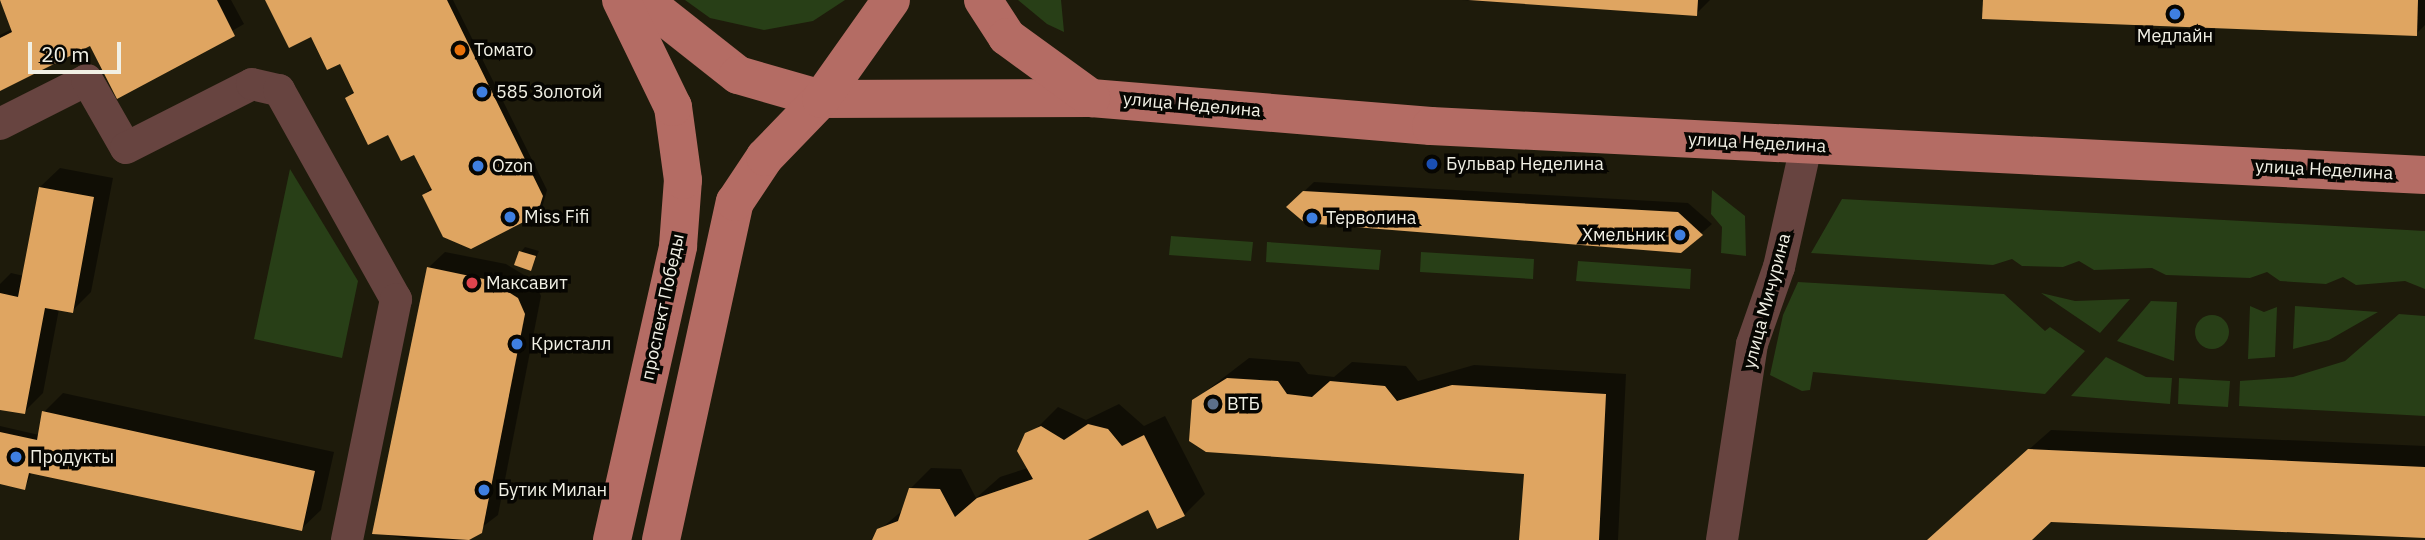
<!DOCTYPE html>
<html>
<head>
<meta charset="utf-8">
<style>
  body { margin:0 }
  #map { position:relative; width:2425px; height:540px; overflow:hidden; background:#1e1b0b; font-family:"IBM Plex Sans",sans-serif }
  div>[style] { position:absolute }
  .green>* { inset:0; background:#283f17 }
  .round { border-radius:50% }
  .shadow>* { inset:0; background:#0007 }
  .building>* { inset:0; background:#dfa561 }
  .minor>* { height:32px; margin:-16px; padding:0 16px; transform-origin:16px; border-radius:16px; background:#674440 }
  .major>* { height:38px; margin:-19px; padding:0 19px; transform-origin:19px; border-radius:19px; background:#b46c64 }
  .dots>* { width:19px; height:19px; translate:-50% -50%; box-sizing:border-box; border:4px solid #070602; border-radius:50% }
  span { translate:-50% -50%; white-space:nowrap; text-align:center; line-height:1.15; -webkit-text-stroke:7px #070602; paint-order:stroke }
  .poi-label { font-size:18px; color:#f1f0e5 }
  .left { translate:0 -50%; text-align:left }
  .right { translate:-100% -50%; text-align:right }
  .street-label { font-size:18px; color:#f1f0e5 }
  .scale { position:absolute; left:28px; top:42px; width:93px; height:32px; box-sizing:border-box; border:4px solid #f1f0e5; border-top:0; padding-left:9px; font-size:21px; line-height:24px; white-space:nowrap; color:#f1f0e5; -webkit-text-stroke:5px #070602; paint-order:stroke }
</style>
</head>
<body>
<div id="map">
  <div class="green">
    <div style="clip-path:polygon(685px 0,845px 0,813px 21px,764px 30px,710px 18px)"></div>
    <div style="clip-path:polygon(1018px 0,1061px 0,1064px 32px,1047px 24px)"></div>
    <div style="clip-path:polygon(290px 169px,358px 281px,342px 358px,254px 339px)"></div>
    <div style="clip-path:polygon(1712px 190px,1745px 216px,1746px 256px,1721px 253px,1722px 227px,1711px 214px)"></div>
    <div style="clip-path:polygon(1842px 199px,2425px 231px,2425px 289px,2405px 281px,2356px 285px,2343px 277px,2326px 284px,2280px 281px,2267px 272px,2250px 278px,2166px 275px,2152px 268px,2094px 270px,2079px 261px,2063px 267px,2022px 266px,2012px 259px,1993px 265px,1811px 253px)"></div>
    <div style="clip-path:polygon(1171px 236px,1253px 242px,1251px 261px,1169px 255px)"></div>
    <div style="clip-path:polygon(1267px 242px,1381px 250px,1379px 270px,1266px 262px)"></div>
    <div style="clip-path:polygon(1421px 252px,1534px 259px,1533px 279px,1420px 272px)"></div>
    <div style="clip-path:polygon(1578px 261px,1691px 269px,1690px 289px,1576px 281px)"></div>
    <div style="clip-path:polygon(1798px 282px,2004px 294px,2045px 331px,2050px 327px,2085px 351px,2045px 394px,1813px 372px,1810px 390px,1802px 391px,1770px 375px,1783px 315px)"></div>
    <div style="clip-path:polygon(2041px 293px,2075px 301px,2130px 299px,2100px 333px)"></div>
    <div style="clip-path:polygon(2151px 301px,2177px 302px,2174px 361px,2117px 341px)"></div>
    <div style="clip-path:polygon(2250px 306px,2264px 312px,2277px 307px,2275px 357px,2248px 359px)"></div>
    <div style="clip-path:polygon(2295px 306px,2378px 312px,2329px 340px,2293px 349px)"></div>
    <div style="clip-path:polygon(2399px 314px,2425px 316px,2425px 416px,2239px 406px,2240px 381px,2293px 377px,2345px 361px)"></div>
    <div class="round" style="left:2195px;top:315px;width:34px;height:34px"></div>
    <div style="clip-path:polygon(2106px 357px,2146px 377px,2172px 378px,2170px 404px,2071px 396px)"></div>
    <div style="clip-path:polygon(2179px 378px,2230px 381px,2228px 407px,2178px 404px)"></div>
  </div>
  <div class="shadow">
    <div style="clip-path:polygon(0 0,231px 0,244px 24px,118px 97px,91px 43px,0 89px,0 35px,12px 29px)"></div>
    <div style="clip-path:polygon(267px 0,453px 0,547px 190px,542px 208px,536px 214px,424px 195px,432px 187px,415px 152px,347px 98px,355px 90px,340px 62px)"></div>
    <div style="clip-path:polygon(1462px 0,1710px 0,1696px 14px)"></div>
    <div style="clip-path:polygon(1985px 0,2425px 0,2425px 25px,2416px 34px)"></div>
    <div style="clip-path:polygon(60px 168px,113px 178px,91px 292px,72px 311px,59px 309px,43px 393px,24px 412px,0 408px,0 284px,11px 273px,24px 276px,40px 187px)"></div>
    <div style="clip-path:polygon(1314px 182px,1688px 203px,1712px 224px,1681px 251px,1288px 207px)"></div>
    <div style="clip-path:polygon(525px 247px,539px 251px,531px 269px,521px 252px)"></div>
    <div style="clip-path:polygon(445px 252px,506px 264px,534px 281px,541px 296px,498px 515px,465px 540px,411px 540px,374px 532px,428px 268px)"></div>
    <div style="clip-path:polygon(1249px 358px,1299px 362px,1308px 374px,1334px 377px,1352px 362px,1406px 366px,1418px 381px,1474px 365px,1626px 374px,1618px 540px,1521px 540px,1526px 472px,1193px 401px)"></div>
    <div style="clip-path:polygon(63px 393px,334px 452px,321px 510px,301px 529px,32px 472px,25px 488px,0 482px,0 426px,39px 435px,44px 412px)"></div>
    <div style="clip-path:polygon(1119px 404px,1144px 426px,1165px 416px,1205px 494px,1184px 515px,1149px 508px,1085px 540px,877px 540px,875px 534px,904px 509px,910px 489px,931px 468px,961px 469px,976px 498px,1000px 477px,1028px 468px,1037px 428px,1058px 407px,1086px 420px)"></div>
    <div style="clip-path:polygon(2051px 430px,2425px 446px,2425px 537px,2051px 521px,2029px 540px,1927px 540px)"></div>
  </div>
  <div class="building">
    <div style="clip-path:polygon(0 0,217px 0,235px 36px,117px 99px,90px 46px,0 91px,0 38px,12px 32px)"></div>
    <div style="clip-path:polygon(265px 0,447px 0,543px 196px,537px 215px,471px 249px,443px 237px,422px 195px,432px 190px,414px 155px,401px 161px,388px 135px,368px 145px,345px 98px,354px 93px,340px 64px,327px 70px,311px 37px,289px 48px)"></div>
    <div style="clip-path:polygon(1468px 0,1698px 0,1697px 16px)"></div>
    <div style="clip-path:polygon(1983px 0,2418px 0,2417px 36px,1982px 19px)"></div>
    <div style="clip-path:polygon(39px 187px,94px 197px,73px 313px,45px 308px,25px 414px,0 410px,0 293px,18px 297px)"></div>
    <div style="clip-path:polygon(1303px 191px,1678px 212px,1703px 235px,1681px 253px,1305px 223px,1286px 207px)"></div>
    <div style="clip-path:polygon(519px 251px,536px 256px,531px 271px,514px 265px)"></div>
    <div style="clip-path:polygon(427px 267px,489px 280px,518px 298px,525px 314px,482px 533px,469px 540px,372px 534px)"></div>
    <div style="clip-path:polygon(1227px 378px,1278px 381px,1287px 394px,1312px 397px,1330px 381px,1385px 386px,1397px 401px,1452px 385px,1606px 394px,1599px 540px,1519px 540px,1524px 474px,1206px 452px,1189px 441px,1192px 400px)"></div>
    <div style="clip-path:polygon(42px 411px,315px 471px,302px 531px,29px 473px,25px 490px,0 484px,0 432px,37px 440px)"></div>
    <div style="clip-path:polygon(1088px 424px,1108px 429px,1122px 446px,1144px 435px,1185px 516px,1157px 529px,1148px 510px,1088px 540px,872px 540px,877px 529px,898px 521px,909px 488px,940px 489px,955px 517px,977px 498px,1033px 479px,1017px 451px,1025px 433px,1041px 426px,1064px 440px)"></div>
    <div style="clip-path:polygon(2028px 449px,2425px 467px,2425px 538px,2051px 522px,2032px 540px,1927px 540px)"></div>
  </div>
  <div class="minor">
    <div style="left:0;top:124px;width:97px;rotate:-26.8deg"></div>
    <div style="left:87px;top:80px;width:78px;rotate:60.2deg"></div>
    <div style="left:126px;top:148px;width:141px;rotate:-26.9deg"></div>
    <div style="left:252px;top:84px;width:28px;rotate:13deg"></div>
    <div style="left:279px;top:90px;width:240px;rotate:60.8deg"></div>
    <div style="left:396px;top:299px;width:246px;rotate:101.5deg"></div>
    <div style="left:1722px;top:540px;width:198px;rotate:-81.3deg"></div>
    <div style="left:1752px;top:344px;width:82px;rotate:-70.7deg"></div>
    <div style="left:1779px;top:267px;width:124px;rotate:-77.4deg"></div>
  </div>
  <div class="major">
    <div style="left:643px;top:0;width:121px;rotate:38.3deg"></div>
    <div style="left:738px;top:75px;width:86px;rotate:16.1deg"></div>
    <div style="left:821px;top:99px;width:270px;rotate:-0.2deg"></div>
    <div style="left:1091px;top:98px;width:341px;rotate:4.7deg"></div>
    <div style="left:1431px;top:126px;width:995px;rotate:2.82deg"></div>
    <div style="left:983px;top:0;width:44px;rotate:57deg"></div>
    <div style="left:1007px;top:37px;width:104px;rotate:36deg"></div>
    <div style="left:612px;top:540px;width:301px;rotate:-77.3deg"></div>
    <div style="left:678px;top:246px;width:66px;rotate:-85.7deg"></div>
    <div style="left:683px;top:180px;width:74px;rotate:-97.8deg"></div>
    <div style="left:673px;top:107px;width:119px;rotate:-115.9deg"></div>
    <div style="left:661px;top:540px;width:346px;rotate:-77.7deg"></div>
    <div style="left:735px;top:202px;width:54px;rotate:-56.3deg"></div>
    <div style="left:765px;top:157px;width:81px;rotate:-46deg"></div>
    <div style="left:821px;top:99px;width:121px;rotate:-54.7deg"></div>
  </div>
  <div class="dots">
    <div style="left:2175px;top:14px;background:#3f7fe0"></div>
    <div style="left:460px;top:50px;background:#e8710a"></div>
    <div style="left:482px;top:92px;background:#3f7fe0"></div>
    <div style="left:1432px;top:164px;background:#1a4fb4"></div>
    <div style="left:478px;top:166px;background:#3f7fe0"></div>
    <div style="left:510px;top:217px;background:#3f7fe0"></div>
    <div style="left:1312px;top:218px;background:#3f7fe0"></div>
    <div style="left:1680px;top:235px;background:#3f7fe0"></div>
    <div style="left:472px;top:283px;background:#e0444e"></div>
    <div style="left:517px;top:344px;background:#3f7fe0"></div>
    <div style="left:1213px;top:404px;background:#5c6f8a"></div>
    <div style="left:16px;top:457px;background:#3f7fe0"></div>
    <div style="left:484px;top:490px;background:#3f7fe0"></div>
  </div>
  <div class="poi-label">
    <span style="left:2175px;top:36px">Медлайн</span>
    <span class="left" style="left:474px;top:50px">Томато</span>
    <span class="left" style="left:496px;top:92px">585 Золотой</span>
    <span class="left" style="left:1446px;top:164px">Бульвар Неделина</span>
    <span class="left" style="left:492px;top:166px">Ozon</span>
    <span class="left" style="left:524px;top:217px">Miss Fifi</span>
    <span class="left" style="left:1326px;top:218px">Терволина</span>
    <span class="right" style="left:1666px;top:235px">Хмельник</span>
    <span class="left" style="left:486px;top:283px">Максавит</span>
    <span class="left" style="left:531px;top:344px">Кристалл</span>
    <span class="left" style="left:1227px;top:404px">ВТБ</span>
    <span class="left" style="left:30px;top:457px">Продукты</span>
    <span class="left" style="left:498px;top:490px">Бутик Милан</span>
  </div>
  <div class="street-label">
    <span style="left:1192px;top:105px;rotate:5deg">улица Неделина</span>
    <span style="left:1757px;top:143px;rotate:3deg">улица Неделина</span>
    <span style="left:2324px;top:170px;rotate:3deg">улица Неделина</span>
    <span style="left:1767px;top:301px;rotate:-75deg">улица Мичурина</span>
    <span style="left:663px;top:307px;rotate:-78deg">проспект Победы</span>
  </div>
  <div class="scale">20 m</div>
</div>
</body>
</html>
